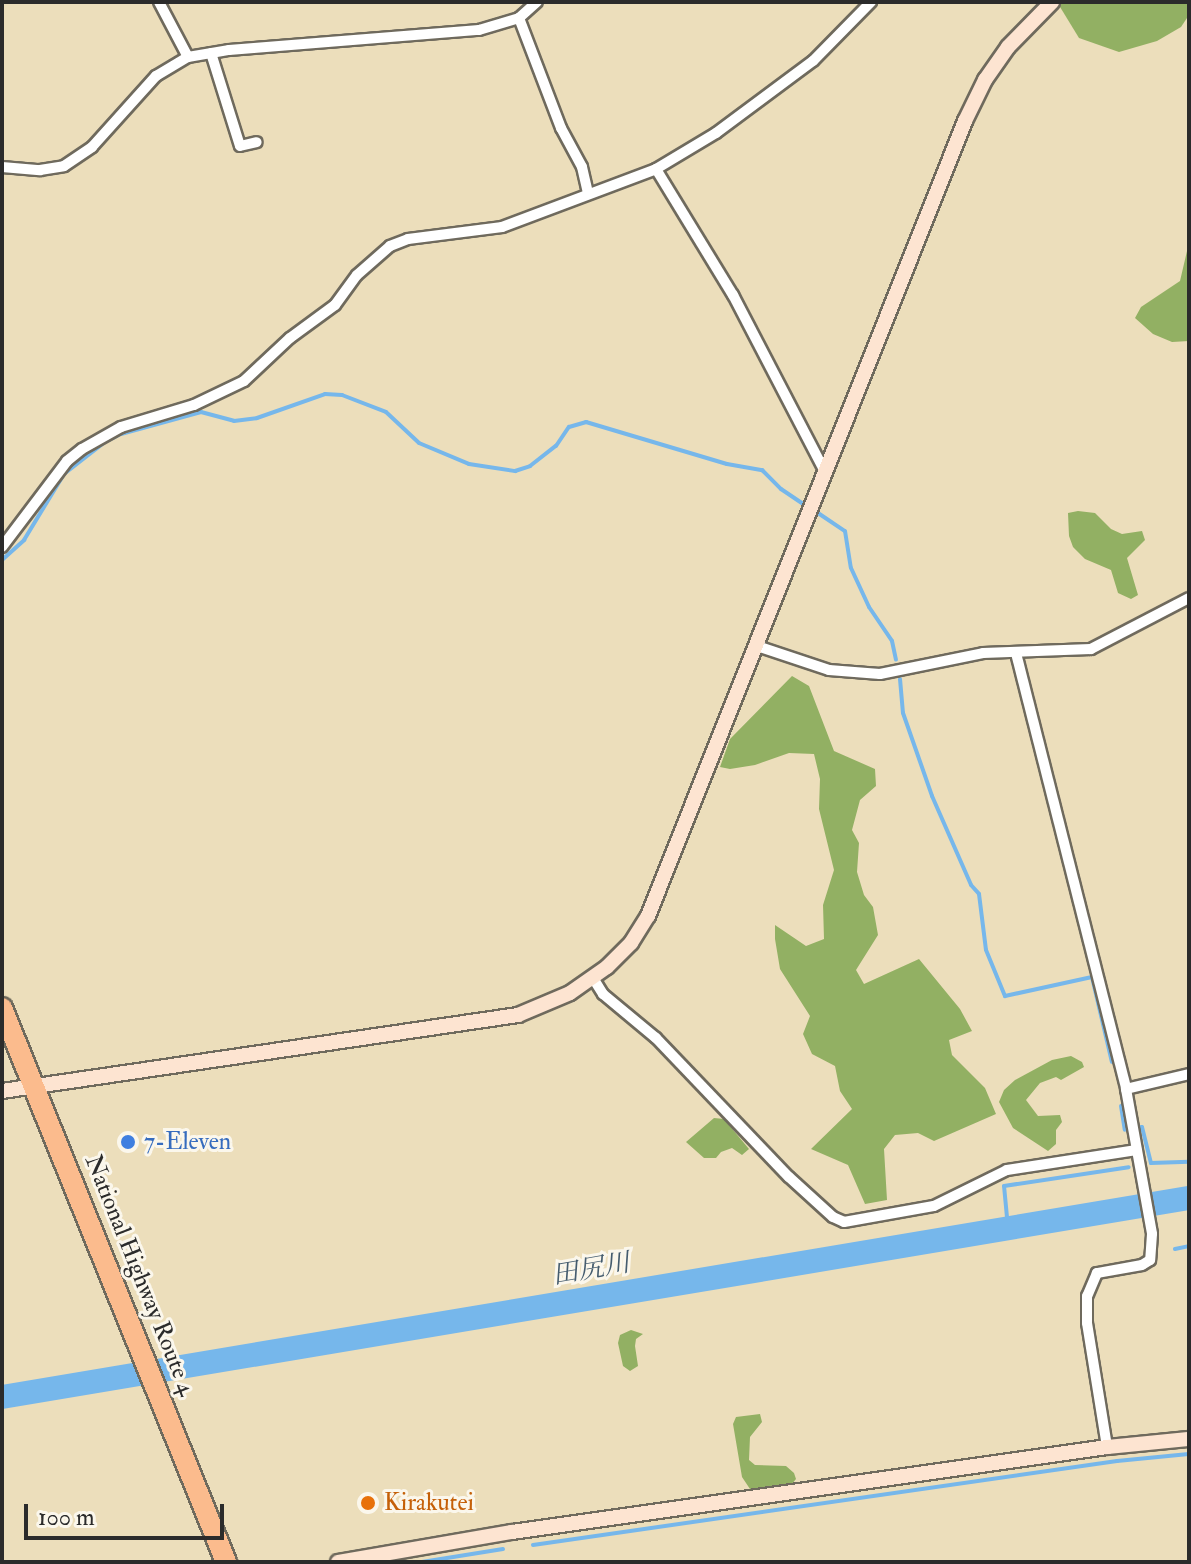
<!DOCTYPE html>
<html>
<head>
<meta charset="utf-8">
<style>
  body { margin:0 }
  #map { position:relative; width:1191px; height:1564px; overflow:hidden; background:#ecdebb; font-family:"IM FELL Double Pica","Noto Serif JP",serif }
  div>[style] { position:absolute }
  .forest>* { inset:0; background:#92b063 }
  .stream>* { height:4px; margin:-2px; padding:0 2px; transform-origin:2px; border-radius:2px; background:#76b7eb }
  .river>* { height:24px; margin:-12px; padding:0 12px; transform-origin:12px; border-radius:12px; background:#76b7eb }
  .roads { filter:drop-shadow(2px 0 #6f6a5d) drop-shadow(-2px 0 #6f6a5d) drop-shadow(0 2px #6f6a5d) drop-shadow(0 -2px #6f6a5d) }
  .street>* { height:10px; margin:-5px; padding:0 5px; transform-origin:5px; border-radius:5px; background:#fff }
  .secondary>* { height:14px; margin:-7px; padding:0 7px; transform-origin:7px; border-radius:7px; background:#fde4d1 }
  .highway>* { height:20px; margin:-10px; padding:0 10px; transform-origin:10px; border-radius:10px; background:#fbbb8d }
  .dots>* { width:22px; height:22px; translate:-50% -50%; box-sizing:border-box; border:4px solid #fbf7ec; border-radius:50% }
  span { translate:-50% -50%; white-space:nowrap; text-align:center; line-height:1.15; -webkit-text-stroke:6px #fbf7ec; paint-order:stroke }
  .shop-label { font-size:24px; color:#366cbe }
  .left { translate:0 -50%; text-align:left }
  .street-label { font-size:24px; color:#2b2b2b }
  .food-label { font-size:24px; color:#c56008 }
  .water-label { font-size:26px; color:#455c6e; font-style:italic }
  .frame { position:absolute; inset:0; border:4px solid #2b2b2b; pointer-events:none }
  .scale { position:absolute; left:24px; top:1504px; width:200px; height:36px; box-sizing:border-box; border:4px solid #2b2b2b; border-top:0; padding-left:10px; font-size:24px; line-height:28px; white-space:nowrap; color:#2b2b2b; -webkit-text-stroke:6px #fbf7ec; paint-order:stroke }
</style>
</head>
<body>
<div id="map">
  <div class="forest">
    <div style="clip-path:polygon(1057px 2px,1189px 2px,1189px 15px,1181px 27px,1157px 41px,1119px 52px,1079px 38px)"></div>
    <div style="clip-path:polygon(1187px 251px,1189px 341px,1172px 342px,1153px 334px,1135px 318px,1141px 307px,1180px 281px)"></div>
    <div style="clip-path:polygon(1078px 511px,1095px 513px,1111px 529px,1122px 534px,1142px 531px,1145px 540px,1127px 558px,1138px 595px,1131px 599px,1118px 593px,1111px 570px,1085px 559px,1073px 547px,1069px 536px,1068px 513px)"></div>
    <div style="clip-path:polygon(792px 676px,809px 686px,834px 751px,875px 769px,876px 786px,860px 800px,852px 830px,859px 843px,857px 872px,864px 895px,873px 907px,878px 935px,856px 970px,864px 984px,919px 959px,960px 1009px,972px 1031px,949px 1040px,952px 1055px,985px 1088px,996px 1114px,934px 1141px,918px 1133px,895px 1135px,884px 1149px,887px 1200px,865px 1204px,848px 1165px,811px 1149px,852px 1109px,840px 1091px,835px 1066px,812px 1054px,803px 1034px,810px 1016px,780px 969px,775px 939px,775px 925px,806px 946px,824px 939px,823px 905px,834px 870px,819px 809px,820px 779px,814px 754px,789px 753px,755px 765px,730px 769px,720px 767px,730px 739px)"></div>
    <div style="clip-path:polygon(1071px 1056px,1082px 1062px,1084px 1067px,1061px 1080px,1056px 1077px,1040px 1083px,1026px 1100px,1038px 1116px,1060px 1115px,1062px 1122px,1056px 1130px,1056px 1144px,1048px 1151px,1013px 1128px,999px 1102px,1004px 1090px,1015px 1080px,1052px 1060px)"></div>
    <div style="clip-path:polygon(714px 1118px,724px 1119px,749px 1149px,742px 1155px,732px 1148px,721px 1152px,716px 1158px,704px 1158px,686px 1142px)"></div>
    <div style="clip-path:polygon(631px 1330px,643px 1334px,636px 1339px,635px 1346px,638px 1366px,630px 1371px,623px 1366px,618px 1343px,620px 1335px)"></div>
    <div style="clip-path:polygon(760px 1414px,762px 1422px,750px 1437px,749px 1460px,755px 1465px,786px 1466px,794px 1473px,796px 1479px,791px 1485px,750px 1489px,742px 1477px,733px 1424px,736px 1417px)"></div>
  </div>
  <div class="stream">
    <div style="left:818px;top:513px;width:32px;rotate:34deg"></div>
    <div style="left:845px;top:531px;width:37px;rotate:81deg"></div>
    <div style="left:851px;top:568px;width:43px;rotate:65.2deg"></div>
    <div style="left:869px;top:607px;width:41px;rotate:55.9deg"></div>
    <div style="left:892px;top:641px;width:19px;rotate:78deg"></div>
    <div style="left:2px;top:560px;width:30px;rotate:-42deg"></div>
    <div style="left:24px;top:540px;width:77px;rotate:-58.8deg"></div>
    <div style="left:64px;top:474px;width:52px;rotate:-38deg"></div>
    <div style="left:105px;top:442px;width:18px;rotate:-27deg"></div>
    <div style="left:121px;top:434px;width:83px;rotate:-15.4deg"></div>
    <div style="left:201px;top:412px;width:34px;rotate:15deg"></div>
    <div style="left:234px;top:421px;width:23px;rotate:-7deg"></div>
    <div style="left:257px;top:418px;width:72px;rotate:-19.4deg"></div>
    <div style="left:325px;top:394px;width:17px;rotate:3deg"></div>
    <div style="left:342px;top:395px;width:47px;rotate:21.1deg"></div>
    <div style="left:386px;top:412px;width:45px;rotate:43.2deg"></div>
    <div style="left:419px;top:443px;width:54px;rotate:22.8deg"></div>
    <div style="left:469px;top:464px;width:47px;rotate:8.7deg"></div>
    <div style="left:515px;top:471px;width:16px;rotate:-18deg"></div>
    <div style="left:530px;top:466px;width:33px;rotate:-38deg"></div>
    <div style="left:556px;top:446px;width:23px;rotate:-56deg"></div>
    <div style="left:569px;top:427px;width:18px;rotate:-16deg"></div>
    <div style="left:586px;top:422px;width:147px;rotate:16.6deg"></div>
    <div style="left:727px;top:464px;width:36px;rotate:10deg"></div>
    <div style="left:762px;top:470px;width:27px;rotate:45deg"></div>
    <div style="left:781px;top:489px;width:25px;rotate:34deg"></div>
    <div style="left:900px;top:679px;width:34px;rotate:85deg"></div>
    <div style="left:903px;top:713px;width:88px;rotate:70.7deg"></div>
    <div style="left:932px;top:796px;width:97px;rotate:66.3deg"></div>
    <div style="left:971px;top:885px;width:12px;rotate:48deg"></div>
    <div style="left:979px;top:894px;width:56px;rotate:82.9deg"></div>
    <div style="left:986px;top:950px;width:50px;rotate:67.6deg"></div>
    <div style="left:1005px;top:996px;width:89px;rotate:-12.3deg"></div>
    <div style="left:1092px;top:977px;width:87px;rotate:76.8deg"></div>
    <div style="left:1121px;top:1106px;width:24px;rotate:81deg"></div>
    <div style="left:1138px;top:1128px;width:4px;rotate:-14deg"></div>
    <div style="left:1142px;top:1127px;width:37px;rotate:76deg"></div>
    <div style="left:1151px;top:1163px;width:38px;rotate:-2deg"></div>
    <div style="left:1008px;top:1228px;width:42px;rotate:-95.4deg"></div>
    <div style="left:1004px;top:1186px;width:126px;rotate:-8.6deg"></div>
    <div style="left:1175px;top:1249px;width:14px;rotate:-12deg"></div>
    <div style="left:533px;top:1545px;width:590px;rotate:-8.19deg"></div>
    <div style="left:1117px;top:1461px;width:72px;rotate:-5.6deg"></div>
    <div style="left:422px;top:1562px;width:82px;rotate:-9.1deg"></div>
  </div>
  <div class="river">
    <div style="left:2px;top:1397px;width:1204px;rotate:-9.52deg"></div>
  </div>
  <div class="roads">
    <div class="street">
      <div style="left:159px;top:2px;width:62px;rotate:62.2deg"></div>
      <div style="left:519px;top:18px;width:118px;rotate:69.1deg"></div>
      <div style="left:561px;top:128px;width:44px;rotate:61.7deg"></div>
      <div style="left:582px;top:167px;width:27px;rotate:77deg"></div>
      <div style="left:211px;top:53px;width:97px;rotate:72.7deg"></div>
      <div style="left:240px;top:146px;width:17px;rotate:-13deg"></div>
      <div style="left:2px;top:167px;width:38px;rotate:5deg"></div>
      <div style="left:40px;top:170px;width:24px;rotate:-9deg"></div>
      <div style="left:64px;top:166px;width:34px;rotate:-34deg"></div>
      <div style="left:92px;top:147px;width:96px;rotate:-48deg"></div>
      <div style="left:156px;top:76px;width:37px;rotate:-31deg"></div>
      <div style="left:188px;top:57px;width:42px;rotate:-9.7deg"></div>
      <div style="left:229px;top:50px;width:251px;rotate:-4.6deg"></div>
      <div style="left:479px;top:30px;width:42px;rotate:-16.7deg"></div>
      <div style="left:519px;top:18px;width:24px;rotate:-42deg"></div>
      <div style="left:656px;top:169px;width:148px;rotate:58.6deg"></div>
      <div style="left:733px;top:295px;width:199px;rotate:62.5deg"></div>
      <div style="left:2px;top:547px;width:108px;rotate:-52.9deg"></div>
      <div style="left:67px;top:461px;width:19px;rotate:-39deg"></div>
      <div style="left:82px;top:449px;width:45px;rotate:-29.4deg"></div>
      <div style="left:121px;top:427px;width:76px;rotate:-16.8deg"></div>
      <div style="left:194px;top:405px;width:55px;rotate:-25.6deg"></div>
      <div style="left:244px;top:381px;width:63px;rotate:-43.1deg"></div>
      <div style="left:290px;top:338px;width:56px;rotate:-36.3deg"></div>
      <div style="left:335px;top:305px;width:37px;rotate:-54deg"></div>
      <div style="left:357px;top:275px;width:44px;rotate:-41.3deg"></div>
      <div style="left:390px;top:246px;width:19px;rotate:-21deg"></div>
      <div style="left:408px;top:239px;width:95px;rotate:-7.3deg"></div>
      <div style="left:502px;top:227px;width:165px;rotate:-20.6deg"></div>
      <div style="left:656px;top:169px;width:70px;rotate:-31deg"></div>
      <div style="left:716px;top:133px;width:121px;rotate:-36.6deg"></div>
      <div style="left:813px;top:61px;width:83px;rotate:-45.5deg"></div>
      <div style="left:757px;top:646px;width:76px;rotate:18.4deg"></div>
      <div style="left:829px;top:670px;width:51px;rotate:4.5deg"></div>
      <div style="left:880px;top:674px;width:105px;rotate:-11.5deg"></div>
      <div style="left:983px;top:653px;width:108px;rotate:-2.1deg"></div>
      <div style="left:1091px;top:649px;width:110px;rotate:-27.5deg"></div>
      <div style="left:1016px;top:653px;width:450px;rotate:75.8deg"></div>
      <div style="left:1126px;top:1089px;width:147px;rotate:79.8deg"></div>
      <div style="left:1152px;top:1234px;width:26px;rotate:94deg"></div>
      <div style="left:1150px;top:1260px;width:9px;rotate:148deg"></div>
      <div style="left:1142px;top:1265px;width:46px;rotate:169.9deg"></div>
      <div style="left:1097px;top:1273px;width:25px;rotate:113deg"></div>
      <div style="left:1087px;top:1296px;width:27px;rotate:90deg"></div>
      <div style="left:1087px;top:1323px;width:126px;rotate:80.8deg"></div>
      <div style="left:593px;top:978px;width:19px;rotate:58deg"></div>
      <div style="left:603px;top:994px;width:69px;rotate:39.7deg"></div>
      <div style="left:656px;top:1038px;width:192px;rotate:46.3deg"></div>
      <div style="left:789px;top:1177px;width:59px;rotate:42.3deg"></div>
      <div style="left:833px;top:1217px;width:12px;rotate:24deg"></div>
      <div style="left:844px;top:1222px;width:91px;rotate:-10.1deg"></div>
      <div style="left:934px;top:1206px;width:81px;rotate:-26.3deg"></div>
      <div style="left:1007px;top:1170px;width:131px;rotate:-8.8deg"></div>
      <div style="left:1126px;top:1089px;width:65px;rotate:-13.4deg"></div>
    </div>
    <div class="secondary">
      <div style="left:2px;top:1091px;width:522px;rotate:-8.38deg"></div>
      <div style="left:518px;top:1015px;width:56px;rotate:-22.9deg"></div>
      <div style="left:570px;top:993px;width:45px;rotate:-35.1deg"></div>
      <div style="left:607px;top:967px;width:34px;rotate:-45deg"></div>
      <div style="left:631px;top:943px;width:32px;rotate:-58deg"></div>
      <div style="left:648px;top:916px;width:856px;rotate:-68.26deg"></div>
      <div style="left:965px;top:121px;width:46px;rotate:-64deg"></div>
      <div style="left:985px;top:80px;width:40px;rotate:-55.1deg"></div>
      <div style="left:1008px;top:47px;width:63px;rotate:-45.6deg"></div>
      <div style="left:338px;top:1562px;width:177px;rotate:-9.8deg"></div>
      <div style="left:512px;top:1532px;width:601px;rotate:-8.13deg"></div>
      <div style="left:1107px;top:1447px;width:82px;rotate:-5.6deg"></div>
    </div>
    <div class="highway">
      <div style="left:2px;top:1008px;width:598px;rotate:67.98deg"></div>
    </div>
  </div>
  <div class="dots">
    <div style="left:128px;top:1142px;background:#3f7fe0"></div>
    <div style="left:368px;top:1503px;background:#e8710a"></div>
  </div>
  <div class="shop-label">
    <span class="left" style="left:144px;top:1142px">7-Eleven</span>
  </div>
  <div class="street-label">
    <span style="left:140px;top:1275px;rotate:68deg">National Highway Route 4</span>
  </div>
  <div class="food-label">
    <span class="left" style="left:384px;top:1503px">Kirakutei</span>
  </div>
  <div class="water-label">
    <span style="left:591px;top:1270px;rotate:-10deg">田尻川</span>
  </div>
  <div class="frame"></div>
  <div class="scale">100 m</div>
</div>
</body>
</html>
